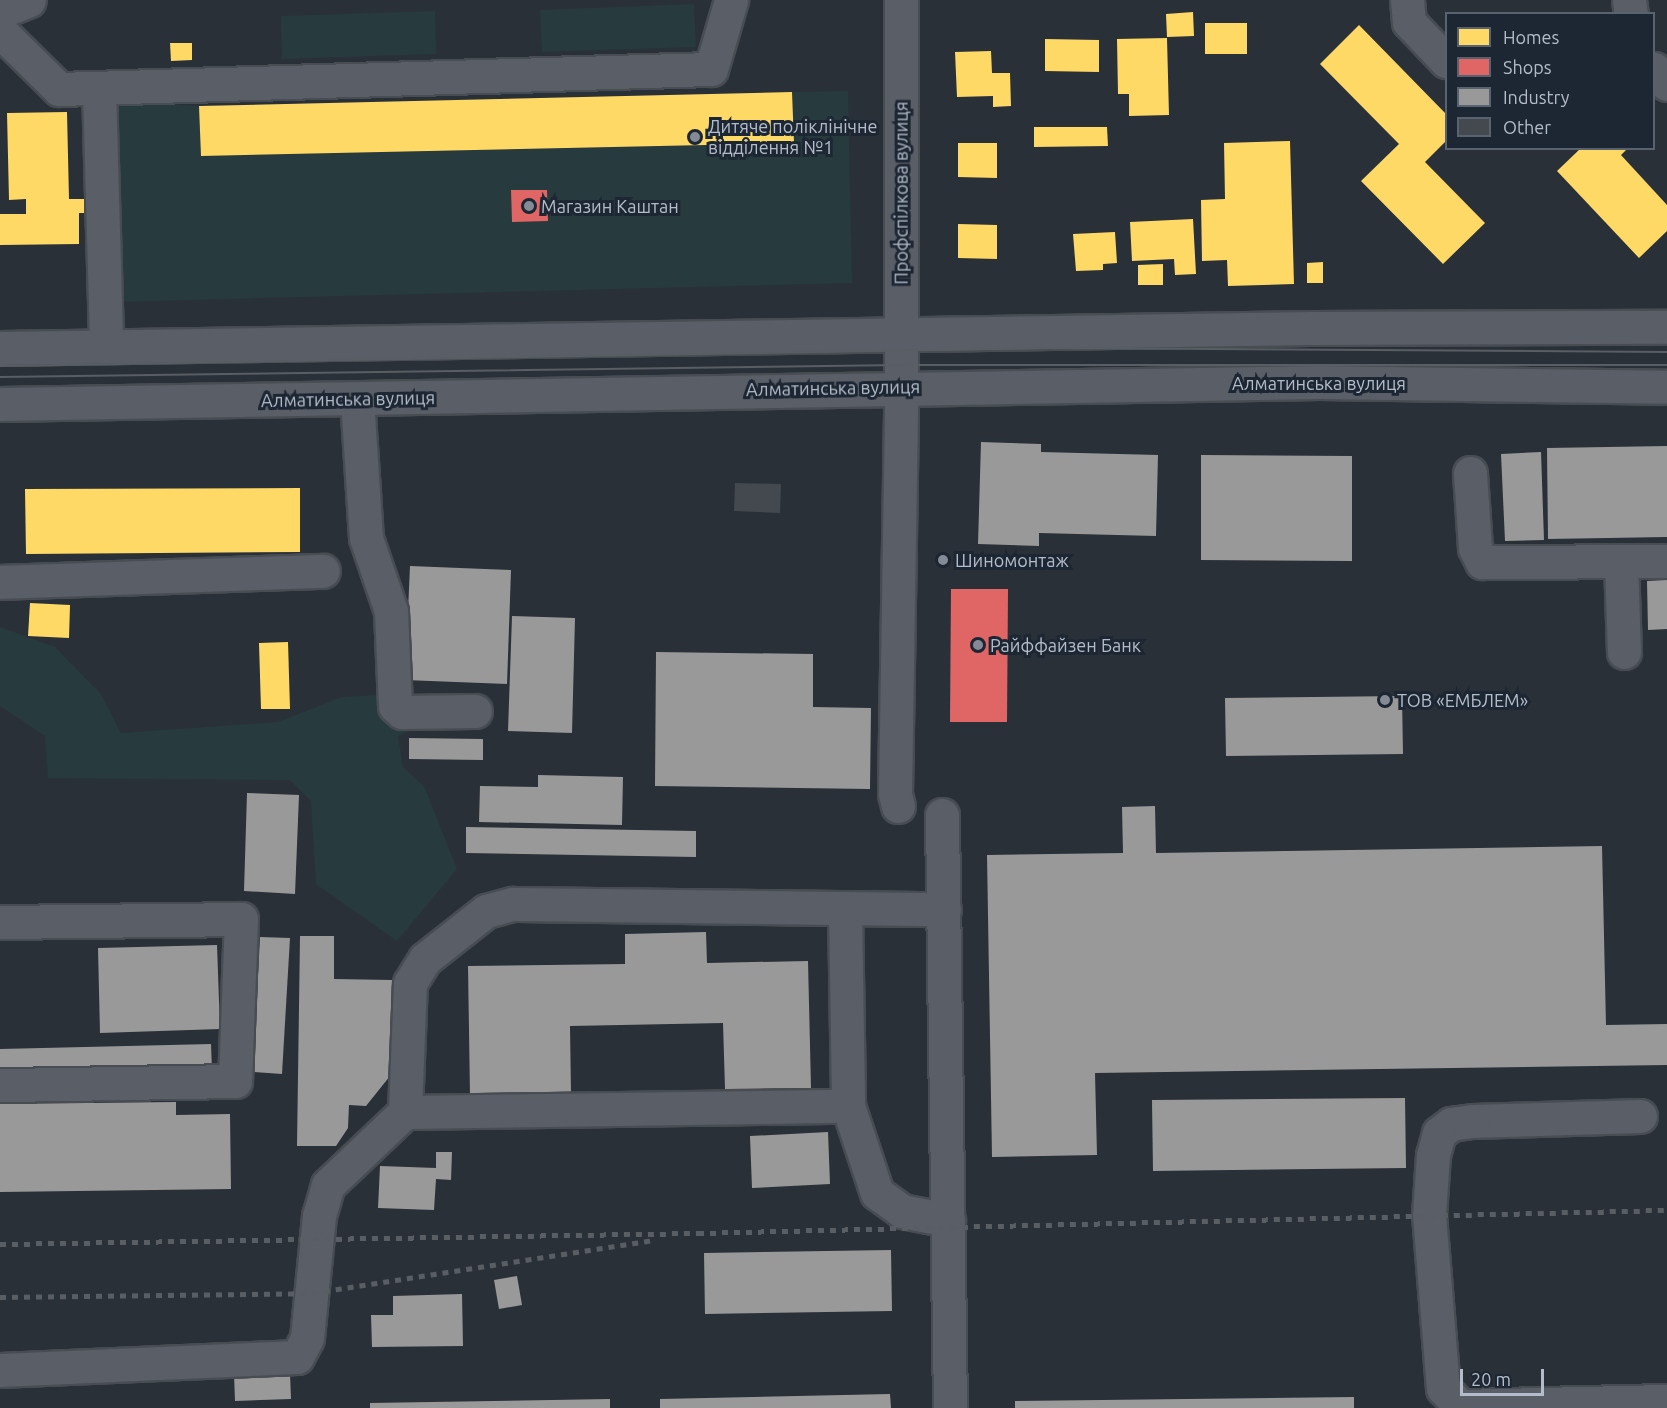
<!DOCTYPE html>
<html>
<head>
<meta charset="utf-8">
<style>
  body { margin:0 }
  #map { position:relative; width:1667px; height:1408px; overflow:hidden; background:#2a3038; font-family:Ubuntu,sans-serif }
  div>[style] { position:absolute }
  .green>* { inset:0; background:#273a3e }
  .homes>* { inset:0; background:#ffd966 }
  .shops>* { inset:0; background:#e06666 }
  .industry>* { inset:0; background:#999 }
  .building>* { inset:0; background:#444950 }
  .roads { filter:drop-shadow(2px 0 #484c53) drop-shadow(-2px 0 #484c53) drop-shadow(0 2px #484c53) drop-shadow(0 -2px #484c53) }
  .minor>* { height:33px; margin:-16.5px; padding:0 16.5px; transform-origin:16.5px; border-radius:16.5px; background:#5a5e66 }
  .tram>* { height:1.5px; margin:-0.75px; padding:0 0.75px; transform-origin:0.75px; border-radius:0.75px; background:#595d64 }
  .rail>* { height:4.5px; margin-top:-2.25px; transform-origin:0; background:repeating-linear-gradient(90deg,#595d64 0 6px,transparent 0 12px) }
  .dots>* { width:16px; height:16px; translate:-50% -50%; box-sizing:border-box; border:3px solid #1d2633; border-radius:50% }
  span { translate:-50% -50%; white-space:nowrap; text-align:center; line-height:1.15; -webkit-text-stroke:6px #1d2633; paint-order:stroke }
  .poi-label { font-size:18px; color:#b4bcc9 }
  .left { translate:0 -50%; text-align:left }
  .street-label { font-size:18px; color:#b4bcc9 }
  .legend { position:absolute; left:1445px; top:12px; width:210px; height:138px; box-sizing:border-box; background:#1d2633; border:2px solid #59626f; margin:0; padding:8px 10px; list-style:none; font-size:18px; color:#b4bcc9 }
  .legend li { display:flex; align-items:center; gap:12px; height:30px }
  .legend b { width:30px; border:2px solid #59626f }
  .scale { position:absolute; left:1460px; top:1369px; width:84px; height:27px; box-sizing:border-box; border:3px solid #b4bcc9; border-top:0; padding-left:8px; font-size:18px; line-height:21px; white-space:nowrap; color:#b4bcc9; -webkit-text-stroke:4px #1d2633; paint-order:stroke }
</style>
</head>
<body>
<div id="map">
  <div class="green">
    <div style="clip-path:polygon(694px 4px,696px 47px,542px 52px,540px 10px)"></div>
    <div style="clip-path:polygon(435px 11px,436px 54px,282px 59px,281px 16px)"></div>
    <div style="clip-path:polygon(848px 91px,852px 283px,113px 302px,106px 101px,199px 106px,201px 156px,793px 143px,792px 92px)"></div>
    <div style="clip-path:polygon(0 627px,55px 647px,101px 694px,121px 733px,278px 722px,342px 697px,411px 693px,424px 723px,398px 736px,403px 767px,424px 786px,457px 869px,397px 941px,316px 884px,311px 801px,290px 780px,48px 778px,45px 736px,0 706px)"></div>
  </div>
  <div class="homes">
    <div style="clip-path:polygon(1193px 12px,1194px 36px,1167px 37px,1166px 14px)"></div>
    <div style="clip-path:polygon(1205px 23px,1247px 23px,1247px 54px,1205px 54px)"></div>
    <div style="clip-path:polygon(1359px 25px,1446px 114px,1446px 141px,1425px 162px,1485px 223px,1443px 264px,1361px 181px,1399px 144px,1320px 64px)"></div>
    <div style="clip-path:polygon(1167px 38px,1169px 115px,1129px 116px,1129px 94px,1118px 94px,1117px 39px)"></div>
    <div style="clip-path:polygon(1045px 39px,1099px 40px,1099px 72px,1045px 71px)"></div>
    <div style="clip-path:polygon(170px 43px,192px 43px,192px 60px,171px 61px)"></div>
    <div style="clip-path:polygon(991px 51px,992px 73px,1010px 73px,1011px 106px,993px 107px,993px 96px,957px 97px,955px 52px)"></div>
    <div style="clip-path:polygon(792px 92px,794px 143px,201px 156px,199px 106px)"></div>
    <div style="clip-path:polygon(67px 112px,69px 199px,87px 199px,87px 213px,79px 213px,79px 244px,0 245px,0 214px,26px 214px,26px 199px,9px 200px,7px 113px)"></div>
    <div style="clip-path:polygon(1034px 127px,1107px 127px,1108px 146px,1034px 147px)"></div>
    <div style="clip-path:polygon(1290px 141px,1294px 284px,1228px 286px,1227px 260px,1202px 261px,1201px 200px,1225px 199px,1224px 143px)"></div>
    <div style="clip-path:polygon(958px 143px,997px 143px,997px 178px,958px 177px)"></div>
    <div style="clip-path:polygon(1581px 148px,1628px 148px,1621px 155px,1667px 205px,1667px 231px,1639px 258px,1557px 171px)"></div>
    <div style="clip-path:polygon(1193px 219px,1196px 274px,1175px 275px,1174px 259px,1132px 261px,1130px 222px)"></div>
    <div style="clip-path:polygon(958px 224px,997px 225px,997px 259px,958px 258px)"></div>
    <div style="clip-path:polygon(1115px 232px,1117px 263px,1103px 264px,1103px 270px,1076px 271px,1073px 234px)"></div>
    <div style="clip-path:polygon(1323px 262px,1323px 283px,1307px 283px,1307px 263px)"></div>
    <div style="clip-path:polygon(1163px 264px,1163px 285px,1138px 285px,1138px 265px)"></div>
    <div style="clip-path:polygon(300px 488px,300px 552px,26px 554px,25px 489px)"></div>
    <div style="clip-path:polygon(30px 603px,70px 605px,69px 638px,28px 636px)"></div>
    <div style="clip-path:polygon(288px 642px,290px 709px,261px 709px,259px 643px)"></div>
  </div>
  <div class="shops">
    <div style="clip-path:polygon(511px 190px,547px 190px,548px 221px,512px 222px)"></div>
    <div style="clip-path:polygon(951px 589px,1008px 589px,1007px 722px,950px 722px)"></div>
  </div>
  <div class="industry">
    <div style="clip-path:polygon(981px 442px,1041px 444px,1041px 452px,1158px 455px,1156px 536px,1039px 533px,1039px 546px,978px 544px)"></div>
    <div style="clip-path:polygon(1667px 446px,1667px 537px,1548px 539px,1547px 448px)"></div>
    <div style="clip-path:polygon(1541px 452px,1544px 540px,1505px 541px,1501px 454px)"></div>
    <div style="clip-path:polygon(1201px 455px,1352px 456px,1352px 561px,1201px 560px)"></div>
    <div style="clip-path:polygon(410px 566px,511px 570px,507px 684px,405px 680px)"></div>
    <div style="clip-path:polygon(1667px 580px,1667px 629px,1648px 630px,1647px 581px)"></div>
    <div style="clip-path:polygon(512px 616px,575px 618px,572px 733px,508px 731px)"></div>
    <div style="clip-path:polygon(656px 652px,813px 654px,813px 707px,871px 708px,870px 789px,655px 786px)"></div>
    <div style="clip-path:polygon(1402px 696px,1403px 754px,1226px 756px,1225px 698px)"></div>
    <div style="clip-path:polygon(409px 738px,483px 739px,483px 760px,409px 759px)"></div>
    <div style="clip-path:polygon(538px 775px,623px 777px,622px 825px,479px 822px,480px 786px,538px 787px)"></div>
    <div style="clip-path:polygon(247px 793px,299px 795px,295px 894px,244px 891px)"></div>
    <div style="clip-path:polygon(1155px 806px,1156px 853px,1602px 846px,1606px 1025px,1667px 1024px,1667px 1065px,1095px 1073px,1097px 1155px,992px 1157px,987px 855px,1123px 853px,1122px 807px)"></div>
    <div style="clip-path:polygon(466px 827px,696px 831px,696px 857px,466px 853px)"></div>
    <div style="clip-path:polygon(706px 932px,707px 963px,808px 961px,811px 1088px,725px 1089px,723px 1023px,570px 1026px,571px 1093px,470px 1095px,468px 966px,625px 964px,625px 934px)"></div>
    <div style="clip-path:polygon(300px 936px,334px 936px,334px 979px,392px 980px,390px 1076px,366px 1106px,349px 1105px,348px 1128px,336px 1146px,297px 1146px)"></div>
    <div style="clip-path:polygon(260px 937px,290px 938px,282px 1074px,253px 1072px)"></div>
    <div style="clip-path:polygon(217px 945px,220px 1029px,100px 1033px,98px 948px)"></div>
    <div style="clip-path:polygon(211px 1044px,212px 1071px,0 1076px,0 1049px)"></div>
    <div style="clip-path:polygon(1405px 1098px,1406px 1168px,1153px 1171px,1152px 1100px)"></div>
    <div style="clip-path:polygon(176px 1102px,176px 1115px,230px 1114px,231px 1189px,0 1192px,0 1104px)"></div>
    <div style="clip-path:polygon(828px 1132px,830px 1184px,752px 1188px,750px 1136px)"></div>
    <div style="clip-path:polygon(436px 1152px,452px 1152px,451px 1180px,436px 1179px,434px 1210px,378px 1208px,380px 1166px,436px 1168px)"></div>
    <div style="clip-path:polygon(891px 1250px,892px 1311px,705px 1314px,704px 1253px)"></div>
    <div style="clip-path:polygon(517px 1276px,522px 1305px,499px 1309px,494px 1280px)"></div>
    <div style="clip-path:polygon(462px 1294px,463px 1346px,372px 1347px,371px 1315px,393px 1315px,393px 1296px)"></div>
    <div style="clip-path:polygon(290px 1373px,291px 1399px,235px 1401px,234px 1374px)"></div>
    <div style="clip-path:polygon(890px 1394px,891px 1408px,660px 1408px,660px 1399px)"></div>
    <div style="clip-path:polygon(1354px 1397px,1354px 1408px,1015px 1408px,1015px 1401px)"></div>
    <div style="clip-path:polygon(610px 1399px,610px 1408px,370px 1408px,370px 1403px)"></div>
  </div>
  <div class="building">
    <div style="clip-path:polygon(735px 483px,781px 484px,780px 513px,734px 511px)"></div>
  </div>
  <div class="roads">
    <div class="minor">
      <div style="left:1407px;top:0;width:22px;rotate:85deg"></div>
      <div style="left:1409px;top:22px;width:54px;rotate:46.5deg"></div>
      <div style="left:1629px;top:0;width:14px;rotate:82deg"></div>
      <div style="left:0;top:12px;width:31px;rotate:-22deg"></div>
      <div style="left:0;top:31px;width:83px;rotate:44.5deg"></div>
      <div style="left:59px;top:89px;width:652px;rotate:-1.76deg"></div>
      <div style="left:711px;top:69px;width:72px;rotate:-73.8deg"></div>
      <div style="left:1654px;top:69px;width:20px;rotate:49deg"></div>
      <div style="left:99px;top:89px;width:257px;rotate:88.4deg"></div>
      <div style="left:0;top:348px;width:1310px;rotate:-0.87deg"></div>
      <div style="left:1310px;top:328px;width:357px;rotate:-0.2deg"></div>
      <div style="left:357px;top:399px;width:139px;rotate:86.3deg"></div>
      <div style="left:366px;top:538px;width:77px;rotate:71.1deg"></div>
      <div style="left:391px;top:611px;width:95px;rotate:87.6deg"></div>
      <div style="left:395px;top:706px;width:9px;rotate:41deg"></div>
      <div style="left:402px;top:712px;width:73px;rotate:-0.8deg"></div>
      <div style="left:0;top:404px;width:1319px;rotate:-0.96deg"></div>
      <div style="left:1319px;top:382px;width:348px;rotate:0.8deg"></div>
      <div style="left:1470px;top:473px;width:75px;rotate:86.2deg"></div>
      <div style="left:1475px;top:548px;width:16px;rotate:63deg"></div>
      <div style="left:1482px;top:562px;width:185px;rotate:-0.3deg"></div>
      <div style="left:1621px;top:562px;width:90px;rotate:88.1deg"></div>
      <div style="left:0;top:582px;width:323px;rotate:-2deg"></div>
      <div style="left:898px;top:806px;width:12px;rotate:-104deg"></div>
      <div style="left:895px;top:794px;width:381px;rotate:-89.1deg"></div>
      <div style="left:901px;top:413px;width:413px;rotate:-90deg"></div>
      <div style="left:942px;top:815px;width:593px;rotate:89.23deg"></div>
      <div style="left:845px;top:908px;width:198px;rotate:89.1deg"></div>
      <div style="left:848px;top:1106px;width:92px;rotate:71.6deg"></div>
      <div style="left:877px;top:1193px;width:31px;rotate:36deg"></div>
      <div style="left:902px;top:1211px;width:47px;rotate:11.1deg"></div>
      <div style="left:0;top:922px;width:241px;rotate:-0.7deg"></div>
      <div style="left:241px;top:919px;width:162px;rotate:92.1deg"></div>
      <div style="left:235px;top:1081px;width:235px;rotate:179deg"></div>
      <div style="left:405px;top:1112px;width:443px;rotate:-0.8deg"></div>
      <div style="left:1640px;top:1116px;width:168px;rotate:178.3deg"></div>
      <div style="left:1472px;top:1121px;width:21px;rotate:172deg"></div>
      <div style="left:1451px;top:1124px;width:15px;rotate:143deg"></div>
      <div style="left:1439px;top:1133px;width:23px;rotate:105deg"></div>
      <div style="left:1433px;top:1155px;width:60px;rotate:93.8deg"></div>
      <div style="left:1429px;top:1215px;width:174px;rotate:85.4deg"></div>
      <div style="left:1443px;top:1388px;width:25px;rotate:47deg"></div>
      <div style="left:1460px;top:1406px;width:207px;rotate:-1.4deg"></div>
      <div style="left:0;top:1370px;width:297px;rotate:-2.5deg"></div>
      <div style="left:297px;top:1357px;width:21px;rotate:-62deg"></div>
      <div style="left:307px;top:1338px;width:123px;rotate:-84.4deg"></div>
      <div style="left:319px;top:1216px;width:32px;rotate:-74deg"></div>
      <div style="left:328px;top:1185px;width:106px;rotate:-43.5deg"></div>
      <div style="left:405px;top:1112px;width:129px;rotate:-87.8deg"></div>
      <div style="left:410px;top:983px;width:28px;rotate:-58deg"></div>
      <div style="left:425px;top:959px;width:78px;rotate:-38.2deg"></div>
      <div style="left:486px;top:911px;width:28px;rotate:-15deg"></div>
      <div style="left:513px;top:904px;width:431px;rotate:0.7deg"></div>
    </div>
  </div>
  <div class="tram">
    <div style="left:0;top:366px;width:1049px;rotate:-0.98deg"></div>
    <div style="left:1049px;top:348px;width:618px;rotate:0.37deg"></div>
    <div style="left:0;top:377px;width:900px;rotate:-0.76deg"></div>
    <div style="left:900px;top:365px;width:767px"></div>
  </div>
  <div class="rail">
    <div style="left:0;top:1244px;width:698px;rotate:-0.9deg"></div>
    <div style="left:698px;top:1233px;width:969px;rotate:-1.36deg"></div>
    <div style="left:0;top:1297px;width:312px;rotate:-0.7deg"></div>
    <div style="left:312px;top:1293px;width:346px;rotate:-8.8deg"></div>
  </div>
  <div class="dots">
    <div style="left:695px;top:137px;background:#848b96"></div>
    <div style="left:529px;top:206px;background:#848b96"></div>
    <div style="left:943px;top:560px;background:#848b96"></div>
    <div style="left:978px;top:645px;background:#848b96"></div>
    <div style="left:1385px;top:700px;background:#848b96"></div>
  </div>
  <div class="poi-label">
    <span class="left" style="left:708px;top:137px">Дитяче поліклінічне<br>відділення №1</span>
    <span class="left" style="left:541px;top:206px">Магазин Каштан</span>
    <span class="left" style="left:955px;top:560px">Шиномонтаж</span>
    <span class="left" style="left:990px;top:645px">Райффайзен Банк</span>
    <span class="left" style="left:1397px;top:700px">ТОВ «ЕМБЛЕМ»</span>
  </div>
  <div class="street-label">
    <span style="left:901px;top:193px;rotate:-90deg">Профспілкова вулиця</span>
    <span style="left:1319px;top:383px">Алматинська вулиця</span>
    <span style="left:833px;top:388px;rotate:-1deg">Алматинська вулиця</span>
    <span style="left:348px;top:399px;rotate:-1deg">Алматинська вулиця</span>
  </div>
  <ul class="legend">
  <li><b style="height:16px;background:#ffd966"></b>Homes</li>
  <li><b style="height:16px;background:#e06666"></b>Shops</li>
  <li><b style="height:16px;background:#999"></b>Industry</li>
  <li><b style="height:16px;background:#444950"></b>Other</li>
  </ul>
  <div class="scale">20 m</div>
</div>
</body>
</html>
